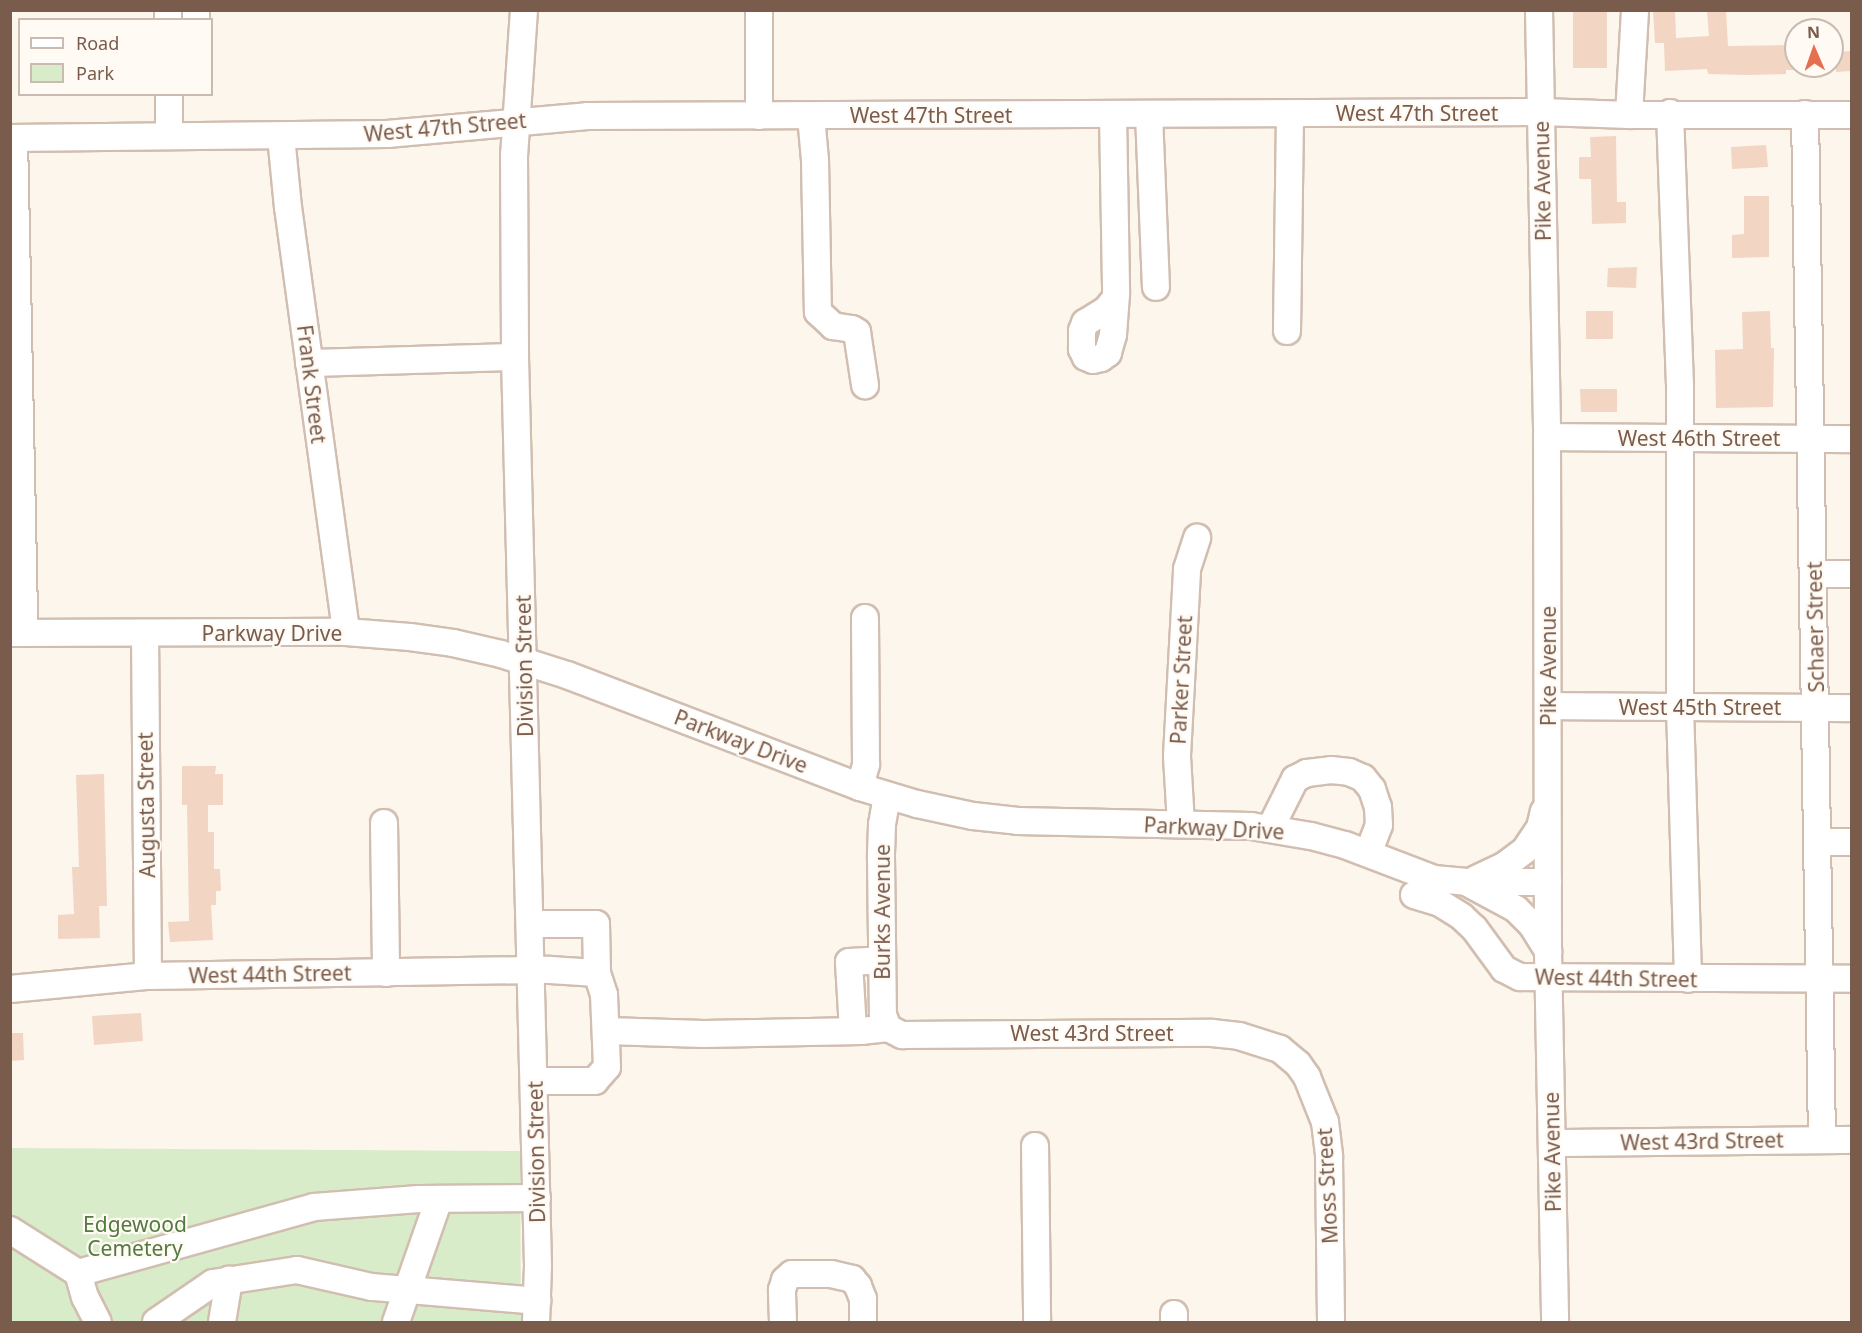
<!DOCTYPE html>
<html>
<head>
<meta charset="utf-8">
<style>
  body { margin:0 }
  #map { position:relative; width:1862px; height:1333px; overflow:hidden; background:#fdf6ec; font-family:"Noto Sans",sans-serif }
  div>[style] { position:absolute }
  .green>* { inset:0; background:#d8ecc9 }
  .building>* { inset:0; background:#f3d5c3 }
  .roads { filter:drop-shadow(2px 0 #d1beb0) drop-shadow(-2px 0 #d1beb0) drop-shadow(0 2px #d1beb0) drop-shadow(0 -2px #d1beb0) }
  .minor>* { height:26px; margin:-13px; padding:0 13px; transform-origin:13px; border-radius:13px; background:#fff }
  span { translate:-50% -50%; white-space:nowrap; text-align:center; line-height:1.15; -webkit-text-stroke:4.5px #fffaf3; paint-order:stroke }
  .street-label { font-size:21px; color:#7a5c4d }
  .park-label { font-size:21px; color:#537a41 }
  .frame { position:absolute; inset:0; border:12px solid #7a5c4d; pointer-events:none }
  .legend { position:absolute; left:18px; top:18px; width:195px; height:78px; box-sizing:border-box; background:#fffaf3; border:2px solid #cabbb1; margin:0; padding:8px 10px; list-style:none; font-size:18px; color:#7a5c4d }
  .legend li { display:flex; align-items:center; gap:12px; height:30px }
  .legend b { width:30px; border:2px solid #cabbb1 }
  .north { position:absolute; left:1784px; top:18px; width:60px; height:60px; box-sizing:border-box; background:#fffaf3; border:2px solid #cabbb1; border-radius:50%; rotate:358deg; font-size:16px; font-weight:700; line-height:24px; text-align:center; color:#7a5c4d }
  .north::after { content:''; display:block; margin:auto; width:21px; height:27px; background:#e76f51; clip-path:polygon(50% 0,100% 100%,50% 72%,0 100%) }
</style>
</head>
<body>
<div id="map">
  <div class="green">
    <div style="clip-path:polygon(11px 1148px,520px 1151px,521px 1322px,11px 1322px)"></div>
  </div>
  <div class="building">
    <div style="clip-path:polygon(1573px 10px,1607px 10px,1607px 68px,1573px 68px)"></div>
    <div style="clip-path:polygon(1653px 10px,1675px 10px,1676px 38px,1709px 36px,1707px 10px,1726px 10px,1728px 46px,1796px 45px,1796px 70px,1786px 70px,1786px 74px,1745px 75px,1708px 74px,1707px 69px,1665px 71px,1664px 43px,1655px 43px)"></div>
    <div style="clip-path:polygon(1851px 51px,1851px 71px,1836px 72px,1835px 52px)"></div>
    <div style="clip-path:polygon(1616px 136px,1617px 202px,1626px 202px,1626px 223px,1592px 224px,1591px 179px,1579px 179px,1579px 157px,1591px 157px,1590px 137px)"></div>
    <div style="clip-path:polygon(1766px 145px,1768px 167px,1732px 169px,1731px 147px)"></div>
    <div style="clip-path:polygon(1744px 196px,1769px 196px,1769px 257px,1732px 258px,1732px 235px,1744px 234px)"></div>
    <div style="clip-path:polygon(1637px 267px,1636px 288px,1607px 287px,1608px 268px)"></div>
    <div style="clip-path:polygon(1586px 311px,1613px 311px,1613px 339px,1586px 339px)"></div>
    <div style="clip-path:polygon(1770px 311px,1771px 348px,1774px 348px,1773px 407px,1716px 408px,1715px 350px,1743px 349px,1742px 312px)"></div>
    <div style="clip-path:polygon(1580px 389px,1617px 389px,1617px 412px,1581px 412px)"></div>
    <div style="clip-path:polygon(182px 766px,216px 766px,215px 774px,223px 774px,223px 805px,208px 805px,208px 832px,214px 832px,214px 869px,220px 869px,221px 891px,216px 891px,216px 905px,211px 905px,213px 940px,170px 942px,168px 922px,189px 921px,187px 805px,182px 805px)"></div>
    <div style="clip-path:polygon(104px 774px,107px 906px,99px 906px,100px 938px,58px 939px,58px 915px,74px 914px,72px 867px,79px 867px,76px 775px)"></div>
    <div style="clip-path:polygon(141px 1013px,143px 1041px,94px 1045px,92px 1016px)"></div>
    <div style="clip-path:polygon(10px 1033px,23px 1033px,24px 1060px,10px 1061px)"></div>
  </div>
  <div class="roads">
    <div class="minor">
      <div style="left:168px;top:10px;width:10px;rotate:90deg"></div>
      <div style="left:196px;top:10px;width:10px;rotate:90deg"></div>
      <div style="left:524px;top:10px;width:145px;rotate:93.9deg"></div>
      <div style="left:514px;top:155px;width:202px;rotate:89.7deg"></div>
      <div style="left:515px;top:357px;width:909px;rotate:88.55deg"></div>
      <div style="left:538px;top:1266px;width:56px;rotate:92deg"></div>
      <div style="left:759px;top:10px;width:106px;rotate:90deg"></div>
      <div style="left:1539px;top:10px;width:427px;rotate:88.9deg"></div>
      <div style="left:1547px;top:437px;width:514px;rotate:89.89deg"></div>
      <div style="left:1548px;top:951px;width:371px;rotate:88.9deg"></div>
      <div style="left:169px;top:94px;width:42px;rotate:90deg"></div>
      <div style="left:1670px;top:113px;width:271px;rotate:87.9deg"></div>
      <div style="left:1680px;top:384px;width:323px;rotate:90deg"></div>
      <div style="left:1680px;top:707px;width:272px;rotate:88.3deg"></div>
      <div style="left:1113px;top:114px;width:180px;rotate:89deg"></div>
      <div style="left:1116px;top:294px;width:41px;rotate:94.2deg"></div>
      <div style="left:1113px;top:335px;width:19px;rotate:106deg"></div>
      <div style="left:1108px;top:353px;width:9px;rotate:144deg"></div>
      <div style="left:1101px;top:358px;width:8px;rotate:166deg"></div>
      <div style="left:1093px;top:360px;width:8px;rotate:-157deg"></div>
      <div style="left:1086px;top:357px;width:9px;rotate:-117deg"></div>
      <div style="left:1082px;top:349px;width:18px;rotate:-90deg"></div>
      <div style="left:1082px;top:331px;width:9px;rotate:-69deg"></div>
      <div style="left:1085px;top:323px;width:26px;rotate:-32deg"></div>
      <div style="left:1107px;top:309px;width:13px;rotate:-51deg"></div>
      <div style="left:1149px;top:114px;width:173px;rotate:87.7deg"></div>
      <div style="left:1805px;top:114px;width:1025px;rotate:89.05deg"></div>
      <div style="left:1629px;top:115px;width:105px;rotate:-86.7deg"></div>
      <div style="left:811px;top:116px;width:44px;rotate:84.8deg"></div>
      <div style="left:815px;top:160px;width:152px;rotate:88.9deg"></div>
      <div style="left:818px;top:312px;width:21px;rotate:43deg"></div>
      <div style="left:833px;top:326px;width:19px;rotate:9deg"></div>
      <div style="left:852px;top:329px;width:6px;rotate:31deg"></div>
      <div style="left:857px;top:332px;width:54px;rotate:81.4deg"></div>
      <div style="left:281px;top:136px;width:71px;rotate:84.4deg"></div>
      <div style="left:288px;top:207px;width:429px;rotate:82.2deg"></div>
      <div style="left:10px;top:138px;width:377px;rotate:-0.6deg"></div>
      <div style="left:387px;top:134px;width:201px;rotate:-5.1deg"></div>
      <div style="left:587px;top:116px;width:953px;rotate:-0.24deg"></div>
      <div style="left:1540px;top:112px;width:89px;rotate:1.9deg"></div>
      <div style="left:1629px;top:115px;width:223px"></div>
      <div style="left:14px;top:138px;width:495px;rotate:88.8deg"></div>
      <div style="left:1287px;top:331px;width:217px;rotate:-89.2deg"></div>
      <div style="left:309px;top:363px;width:206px;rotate:-1.7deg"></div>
      <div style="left:1547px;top:437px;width:305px;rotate:0.4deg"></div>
      <div style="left:1814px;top:574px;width:38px"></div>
      <div style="left:10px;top:633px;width:336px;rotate:-0.2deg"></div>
      <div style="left:346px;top:632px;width:64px;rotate:4.5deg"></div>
      <div style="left:410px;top:637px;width:43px;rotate:7.9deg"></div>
      <div style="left:453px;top:643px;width:49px;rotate:12.9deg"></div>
      <div style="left:501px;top:654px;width:69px;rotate:17.7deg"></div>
      <div style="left:567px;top:675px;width:314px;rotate:20.9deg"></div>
      <div style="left:860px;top:787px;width:59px;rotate:16.6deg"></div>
      <div style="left:917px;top:804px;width:57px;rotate:12.1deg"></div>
      <div style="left:973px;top:816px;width:45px;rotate:6.3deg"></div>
      <div style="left:1018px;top:821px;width:233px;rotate:1.2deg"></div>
      <div style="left:1251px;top:826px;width:61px;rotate:9.5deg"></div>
      <div style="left:1311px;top:836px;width:35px;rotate:15deg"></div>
      <div style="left:1345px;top:845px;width:95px;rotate:20.9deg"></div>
      <div style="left:1434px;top:879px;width:33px;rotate:5deg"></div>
      <div style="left:1467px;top:882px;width:81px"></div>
      <div style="left:145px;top:633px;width:343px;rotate:89.5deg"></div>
      <div style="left:1548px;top:706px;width:304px;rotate:0.4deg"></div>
      <div style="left:860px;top:787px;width:24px;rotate:-75deg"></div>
      <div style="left:866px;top:764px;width:146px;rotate:-90.4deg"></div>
      <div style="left:887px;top:796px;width:29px;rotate:100deg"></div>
      <div style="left:882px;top:825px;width:33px;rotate:92deg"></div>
      <div style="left:881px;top:858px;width:157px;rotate:89.3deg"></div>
      <div style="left:883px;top:1015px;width:14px;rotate:69deg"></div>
      <div style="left:384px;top:823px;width:150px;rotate:89.2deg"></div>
      <div style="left:1181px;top:824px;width:68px;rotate:-93.4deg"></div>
      <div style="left:1177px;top:756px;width:187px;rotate:-86.9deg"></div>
      <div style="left:1187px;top:569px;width:33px;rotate:-72deg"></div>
      <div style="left:1270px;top:829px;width:56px;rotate:-63.4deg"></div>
      <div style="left:1295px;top:779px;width:13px;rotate:-27deg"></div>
      <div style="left:1307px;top:773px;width:24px;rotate:-7deg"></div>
      <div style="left:1331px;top:770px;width:18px;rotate:6deg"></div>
      <div style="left:1349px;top:772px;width:15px;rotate:23deg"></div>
      <div style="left:1363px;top:778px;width:14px;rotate:51deg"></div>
      <div style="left:1372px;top:789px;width:19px;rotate:72deg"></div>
      <div style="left:1378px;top:807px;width:18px;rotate:87deg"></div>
      <div style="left:1379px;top:825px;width:30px;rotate:111deg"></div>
      <div style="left:1818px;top:842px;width:34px"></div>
      <div style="left:1476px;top:879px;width:31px;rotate:-25deg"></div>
      <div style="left:1504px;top:866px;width:26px;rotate:-37deg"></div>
      <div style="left:1525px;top:850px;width:27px;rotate:-56deg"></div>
      <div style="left:1540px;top:828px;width:17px;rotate:-77deg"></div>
      <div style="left:1468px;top:883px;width:55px;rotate:28.4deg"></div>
      <div style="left:1516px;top:909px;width:23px;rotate:45deg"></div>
      <div style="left:1532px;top:925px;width:31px;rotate:58deg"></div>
      <div style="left:1414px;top:895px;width:27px;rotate:17deg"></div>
      <div style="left:1440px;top:903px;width:26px;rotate:32deg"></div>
      <div style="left:1462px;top:917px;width:16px;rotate:43deg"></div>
      <div style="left:1474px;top:928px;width:51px;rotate:53.8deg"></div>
      <div style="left:1504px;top:969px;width:18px;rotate:27deg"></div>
      <div style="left:1520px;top:977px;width:332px;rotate:0.3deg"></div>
      <div style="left:530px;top:924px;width:66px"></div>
      <div style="left:596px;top:924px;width:49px;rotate:88.8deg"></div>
      <div style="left:10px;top:989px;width:139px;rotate:-5.4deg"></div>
      <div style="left:148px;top:976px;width:402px;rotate:-0.9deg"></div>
      <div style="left:550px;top:970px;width:47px;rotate:3.7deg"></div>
      <div style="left:597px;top:973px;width:23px;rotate:72deg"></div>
      <div style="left:604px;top:995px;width:72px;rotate:87.6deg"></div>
      <div style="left:607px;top:1067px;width:18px;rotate:131deg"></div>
      <div style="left:595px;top:1081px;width:61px;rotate:180deg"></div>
      <div style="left:888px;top:1028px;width:16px;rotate:27deg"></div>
      <div style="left:902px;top:1035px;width:310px;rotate:-0.4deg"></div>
      <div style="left:1212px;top:1033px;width:27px;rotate:6deg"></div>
      <div style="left:1239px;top:1036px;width:43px;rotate:17.6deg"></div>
      <div style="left:1280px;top:1049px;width:23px;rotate:40deg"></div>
      <div style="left:1298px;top:1064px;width:16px;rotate:55deg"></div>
      <div style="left:1307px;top:1077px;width:48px;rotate:68.2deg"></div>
      <div style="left:1325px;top:1122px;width:35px;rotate:83deg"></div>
      <div style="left:1329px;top:1157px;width:165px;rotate:89.3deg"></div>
      <div style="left:853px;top:1030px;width:68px;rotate:-93.4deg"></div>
      <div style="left:849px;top:962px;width:33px;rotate:-3deg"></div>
      <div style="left:606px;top:1031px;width:98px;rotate:1.8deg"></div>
      <div style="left:704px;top:1034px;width:157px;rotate:-1.1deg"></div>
      <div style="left:861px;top:1031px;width:27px;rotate:-6deg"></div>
      <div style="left:1552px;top:1143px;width:300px;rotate:-0.6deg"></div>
      <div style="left:1035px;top:1146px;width:176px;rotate:89.3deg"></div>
      <div style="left:10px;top:1230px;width:80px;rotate:32.3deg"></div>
      <div style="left:78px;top:1273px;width:25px;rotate:74deg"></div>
      <div style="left:85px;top:1297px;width:28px;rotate:63deg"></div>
      <div style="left:78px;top:1273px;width:245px;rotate:-15.6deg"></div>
      <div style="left:314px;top:1207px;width:105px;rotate:-4.4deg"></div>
      <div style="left:419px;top:1199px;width:118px;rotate:-0.5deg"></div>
      <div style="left:1174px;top:1314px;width:8px;rotate:90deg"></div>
      <div style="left:156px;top:1322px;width:69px;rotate:-34.4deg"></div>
      <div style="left:213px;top:1283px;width:85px;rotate:-8.8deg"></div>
      <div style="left:297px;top:1270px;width:77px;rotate:12.8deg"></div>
      <div style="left:372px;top:1287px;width:166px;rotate:4.8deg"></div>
      <div style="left:222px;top:1322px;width:43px;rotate:-80.5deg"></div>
      <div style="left:396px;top:1322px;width:130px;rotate:-70.7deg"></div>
      <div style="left:783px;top:1322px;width:32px;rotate:-92deg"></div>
      <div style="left:782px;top:1290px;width:10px;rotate:-73deg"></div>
      <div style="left:785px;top:1280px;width:9px;rotate:-41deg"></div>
      <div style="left:792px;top:1274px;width:39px"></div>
      <div style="left:831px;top:1274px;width:22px;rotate:13deg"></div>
      <div style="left:852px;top:1279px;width:9px;rotate:49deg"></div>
      <div style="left:858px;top:1286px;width:14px;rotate:69deg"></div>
      <div style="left:863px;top:1299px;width:23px;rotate:90deg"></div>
    </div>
  </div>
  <div class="street-label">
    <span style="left:1417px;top:113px">West 47th Street</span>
    <span style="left:931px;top:115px">West 47th Street</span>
    <span style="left:445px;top:127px;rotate:-5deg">West 47th Street</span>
    <span style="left:1542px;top:181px;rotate:-91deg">Pike Avenue</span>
    <span style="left:312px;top:384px;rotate:83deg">Frank Street</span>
    <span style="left:1699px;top:438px">West 46th Street</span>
    <span style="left:1815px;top:627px;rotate:-91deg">Schaer Street</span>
    <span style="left:272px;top:633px">Parkway Drive</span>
    <span style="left:524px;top:666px;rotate:-91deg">Division Street</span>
    <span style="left:1548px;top:666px;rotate:-90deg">Pike Avenue</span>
    <span style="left:1181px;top:680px;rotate:-87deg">Parker Street</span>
    <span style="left:1700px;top:707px">West 45th Street</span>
    <span style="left:741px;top:741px;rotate:21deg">Parkway Drive</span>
    <span style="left:146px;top:805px;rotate:-91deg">Augusta Street</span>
    <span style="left:1214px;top:828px;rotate:3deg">Parkway Drive</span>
    <span style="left:882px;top:912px;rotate:-90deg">Burks Avenue</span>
    <span style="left:270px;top:974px;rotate:-1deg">West 44th Street</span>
    <span style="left:1616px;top:978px;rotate:1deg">West 44th Street</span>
    <span style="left:1092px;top:1033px">West 43rd Street</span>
    <span style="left:1702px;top:1141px;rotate:-1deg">West 43rd Street</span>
    <span style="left:536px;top:1152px;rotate:-91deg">Division Street</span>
    <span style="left:1552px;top:1152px;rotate:-91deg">Pike Avenue</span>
    <span style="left:1327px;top:1186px;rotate:-93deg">Moss Street</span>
  </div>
  <div class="park-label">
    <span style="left:135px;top:1236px">Edgewood<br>Cemetery</span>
  </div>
  <div class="frame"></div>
  <ul class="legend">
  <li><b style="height:8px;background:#fff"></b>Road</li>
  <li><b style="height:16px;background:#d8ecc9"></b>Park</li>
  </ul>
  <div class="north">N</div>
</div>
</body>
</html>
